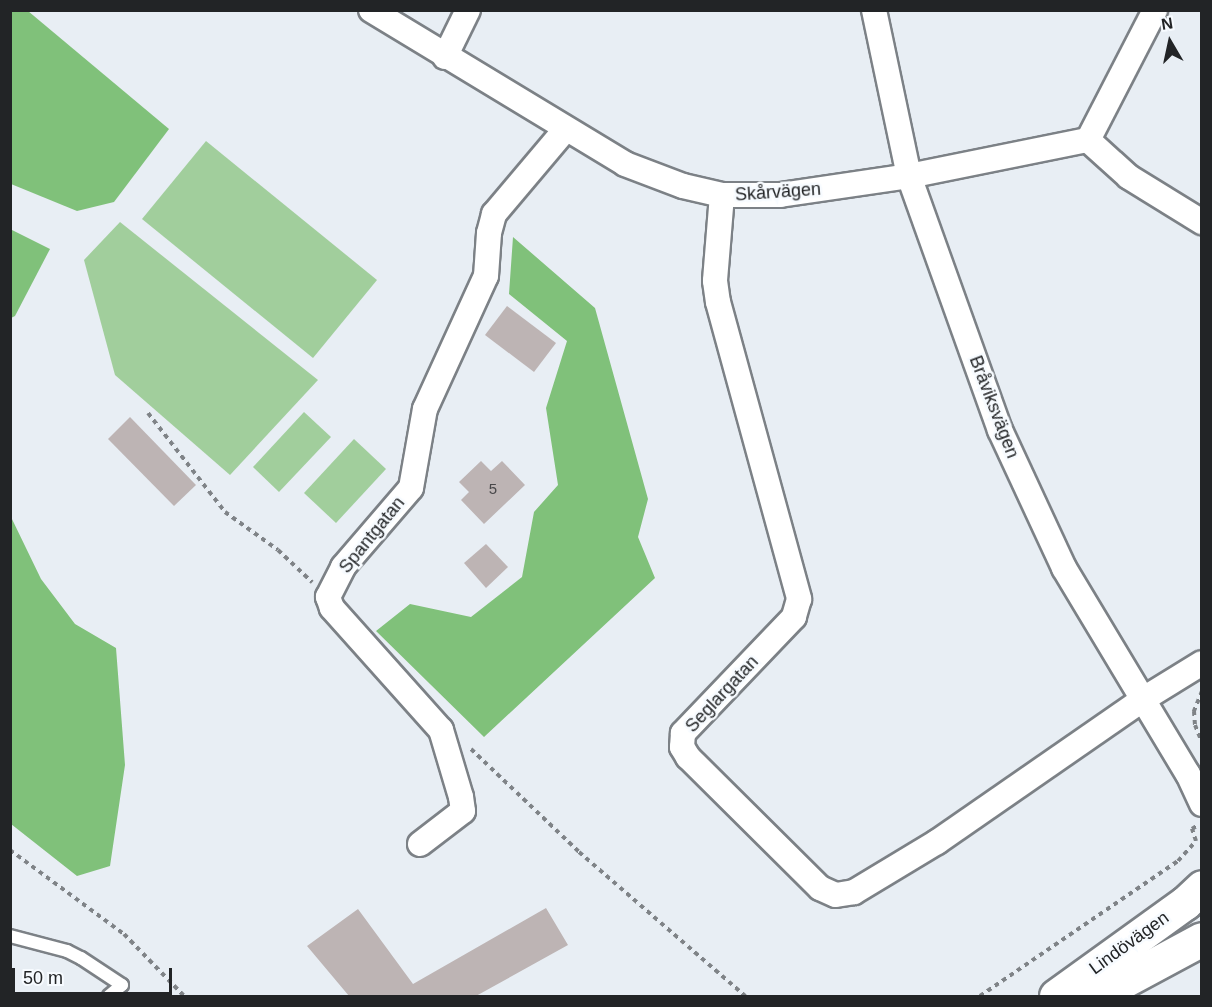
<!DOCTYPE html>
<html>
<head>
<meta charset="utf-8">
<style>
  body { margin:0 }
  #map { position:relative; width:1212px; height:1007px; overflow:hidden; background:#e8eef4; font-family:Helvetica,sans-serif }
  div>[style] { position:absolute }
  .green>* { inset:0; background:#a1ce9c }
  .forest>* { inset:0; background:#80c17a }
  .building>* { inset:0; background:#bdb4b4 }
  .path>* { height:4px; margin-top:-2px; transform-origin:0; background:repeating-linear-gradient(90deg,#7f8387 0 4.5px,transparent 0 9px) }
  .roads { filter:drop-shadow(2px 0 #7c8186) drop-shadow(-2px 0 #7c8186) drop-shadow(0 2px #7c8186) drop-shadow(0 -2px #7c8186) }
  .lane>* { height:12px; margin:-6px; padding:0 6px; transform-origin:6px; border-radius:6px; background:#fff }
  .street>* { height:24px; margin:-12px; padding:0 12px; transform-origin:12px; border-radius:12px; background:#fff }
  .secondary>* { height:33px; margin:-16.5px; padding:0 16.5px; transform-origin:16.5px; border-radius:16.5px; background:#fff }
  span { translate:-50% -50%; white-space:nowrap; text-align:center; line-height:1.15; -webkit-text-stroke:5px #f7fbff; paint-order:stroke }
  .number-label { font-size:15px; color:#49484a }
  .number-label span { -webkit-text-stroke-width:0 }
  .street-label { font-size:18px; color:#222426 }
  .frame { position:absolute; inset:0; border:12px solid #222426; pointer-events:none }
  .north { position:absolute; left:1140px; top:12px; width:60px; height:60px; -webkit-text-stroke:4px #f7fbff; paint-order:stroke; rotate:351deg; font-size:16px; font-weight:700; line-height:24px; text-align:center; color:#222426 }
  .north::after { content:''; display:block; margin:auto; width:21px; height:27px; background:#222426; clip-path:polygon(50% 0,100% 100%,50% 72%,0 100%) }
  .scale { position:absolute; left:12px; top:968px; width:160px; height:27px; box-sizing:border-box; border:3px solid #222426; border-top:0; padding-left:8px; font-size:18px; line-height:21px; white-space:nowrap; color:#222426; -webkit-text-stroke:4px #f7fbff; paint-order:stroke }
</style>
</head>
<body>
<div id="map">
  <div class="green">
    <div style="clip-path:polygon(206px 141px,377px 280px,313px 358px,142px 219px)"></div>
    <div style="clip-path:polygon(120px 222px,318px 380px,230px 475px,115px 375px,84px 260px)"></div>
    <div style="clip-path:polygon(304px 412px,331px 437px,279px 492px,253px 467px)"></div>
    <div style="clip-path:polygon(354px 439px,386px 469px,336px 523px,304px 493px)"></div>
  </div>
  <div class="forest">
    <div style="clip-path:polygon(10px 11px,28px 11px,169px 129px,114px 202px,77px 211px,11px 184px)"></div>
    <div style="clip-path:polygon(10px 229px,50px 249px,15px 316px,11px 318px)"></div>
    <div style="clip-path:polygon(513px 237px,595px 308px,648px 499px,638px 537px,655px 578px,484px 737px,376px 631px,410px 604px,471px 617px,522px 577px,534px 512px,558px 485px,546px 408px,567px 341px,509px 294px)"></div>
    <div style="clip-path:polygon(11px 517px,41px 579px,75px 624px,116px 648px,125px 765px,110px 866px,77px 876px,11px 824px)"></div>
  </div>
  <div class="building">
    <div style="clip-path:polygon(507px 306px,556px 343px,534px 372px,485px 335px)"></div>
    <div style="clip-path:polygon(130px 417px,196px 485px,174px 506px,108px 439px)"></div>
    <div style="clip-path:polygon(481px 461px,491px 471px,502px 461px,525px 485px,484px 524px,461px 500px,469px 492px,459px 482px)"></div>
    <div style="clip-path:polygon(486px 544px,508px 567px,486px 588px,464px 563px)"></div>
    <div style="clip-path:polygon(546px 908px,568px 945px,476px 996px,349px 996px,307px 946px,358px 909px,413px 984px)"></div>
  </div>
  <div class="path">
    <div style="left:148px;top:413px;width:125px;rotate:52.1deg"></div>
    <div style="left:225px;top:512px;width:65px;rotate:35.6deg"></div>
    <div style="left:278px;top:550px;width:47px;rotate:43.3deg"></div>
    <div style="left:1202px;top:691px;width:22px;rotate:112deg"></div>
    <div style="left:1194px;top:711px;width:14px;rotate:86deg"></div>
    <div style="left:1195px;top:725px;width:18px;rotate:68deg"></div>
    <div style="left:471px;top:749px;width:149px;rotate:43.6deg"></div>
    <div style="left:579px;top:852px;width:220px;rotate:40.9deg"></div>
    <div style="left:10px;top:850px;width:142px;rotate:36.4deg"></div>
    <div style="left:124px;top:934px;width:86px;rotate:45.9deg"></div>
    <div style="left:980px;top:996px;width:240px;rotate:-34.3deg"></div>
    <div style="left:1178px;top:861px;width:27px;rotate:-48deg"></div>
    <div style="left:1196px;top:841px;width:13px;rotate:-108deg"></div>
    <div style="left:1192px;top:829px;width:7px;rotate:-34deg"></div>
  </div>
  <div class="roads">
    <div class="lane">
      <div style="left:10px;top:936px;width:59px;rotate:14.7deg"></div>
      <div style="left:67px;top:951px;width:16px;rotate:27deg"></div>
      <div style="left:81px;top:958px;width:49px;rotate:33.4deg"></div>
      <div style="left:122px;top:985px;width:17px;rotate:140deg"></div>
    </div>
    <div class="street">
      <div style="left:371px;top:10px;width:297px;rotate:31.2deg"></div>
      <div style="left:625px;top:164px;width:62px;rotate:20.8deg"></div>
      <div style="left:683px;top:186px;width:40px;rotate:13deg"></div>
      <div style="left:722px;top:195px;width:58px"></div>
      <div style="left:780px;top:195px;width:130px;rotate:-8.4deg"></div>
      <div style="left:909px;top:176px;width:183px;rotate:-11.4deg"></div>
      <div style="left:1088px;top:140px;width:55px;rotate:42.1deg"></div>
      <div style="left:1129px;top:177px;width:86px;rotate:31.7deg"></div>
      <div style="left:874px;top:10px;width:170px;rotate:78.1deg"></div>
      <div style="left:909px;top:176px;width:270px;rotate:70.3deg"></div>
      <div style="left:1000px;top:430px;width:152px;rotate:65.1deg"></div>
      <div style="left:1064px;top:568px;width:240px;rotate:59deg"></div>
      <div style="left:1188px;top:774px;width:33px;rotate:65deg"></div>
      <div style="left:445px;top:57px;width:52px;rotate:-63.9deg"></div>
      <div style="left:1088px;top:140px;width:146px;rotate:-62.7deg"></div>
      <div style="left:722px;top:195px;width:86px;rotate:94.7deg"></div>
      <div style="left:715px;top:281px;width:21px;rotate:82deg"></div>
      <div style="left:718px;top:302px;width:308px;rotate:74.7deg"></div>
      <div style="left:799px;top:599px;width:19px;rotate:106deg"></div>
      <div style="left:794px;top:617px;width:161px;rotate:133.7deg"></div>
      <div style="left:683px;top:733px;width:14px;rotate:94deg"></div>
      <div style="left:682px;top:747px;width:12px;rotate:59deg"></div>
      <div style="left:688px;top:757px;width:186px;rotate:44.8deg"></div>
      <div style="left:820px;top:888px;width:17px;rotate:24deg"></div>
      <div style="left:836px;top:895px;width:18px;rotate:-9deg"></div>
      <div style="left:854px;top:892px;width:97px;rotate:-31.1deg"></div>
      <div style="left:937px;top:842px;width:249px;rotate:-34.7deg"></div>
      <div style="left:1142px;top:700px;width:70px;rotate:-31.7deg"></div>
      <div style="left:420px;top:844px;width:54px;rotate:-37.5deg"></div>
      <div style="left:463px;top:811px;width:14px;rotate:-98deg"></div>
      <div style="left:461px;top:797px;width:70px;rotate:-106.6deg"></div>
      <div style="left:441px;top:730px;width:164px;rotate:-131.8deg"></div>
      <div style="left:332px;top:608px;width:12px;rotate:-110deg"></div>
      <div style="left:328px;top:597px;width:34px;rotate:-63deg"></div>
      <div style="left:343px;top:567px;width:104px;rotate:-49.3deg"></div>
      <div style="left:411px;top:488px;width:80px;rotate:-80deg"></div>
      <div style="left:425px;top:409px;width:146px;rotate:-65.4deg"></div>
      <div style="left:486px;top:276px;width:43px;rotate:-86deg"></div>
      <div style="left:489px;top:233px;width:20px;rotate:-75deg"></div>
      <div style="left:494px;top:214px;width:110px;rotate:-49.8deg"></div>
    </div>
    <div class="secondary">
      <div style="left:1056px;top:996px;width:159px;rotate:-35.8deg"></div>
      <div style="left:1185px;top:903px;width:23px;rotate:-43deg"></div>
      <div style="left:1096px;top:996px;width:120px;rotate:-28.3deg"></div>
    </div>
  </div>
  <div class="number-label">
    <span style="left:493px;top:489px">5</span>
  </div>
  <div class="street-label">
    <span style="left:778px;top:192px;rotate:-4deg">Skårvägen</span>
    <span style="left:994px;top:407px;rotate:69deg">Bråviksvägen</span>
    <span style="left:372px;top:535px;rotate:-51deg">Spantgatan</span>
    <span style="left:722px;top:694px;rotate:-47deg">Seglargatan</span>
    <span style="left:1129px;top:943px;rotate:-36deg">Lindövägen</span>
  </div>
  <div class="frame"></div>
  <div class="north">N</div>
  <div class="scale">50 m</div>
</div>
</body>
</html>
